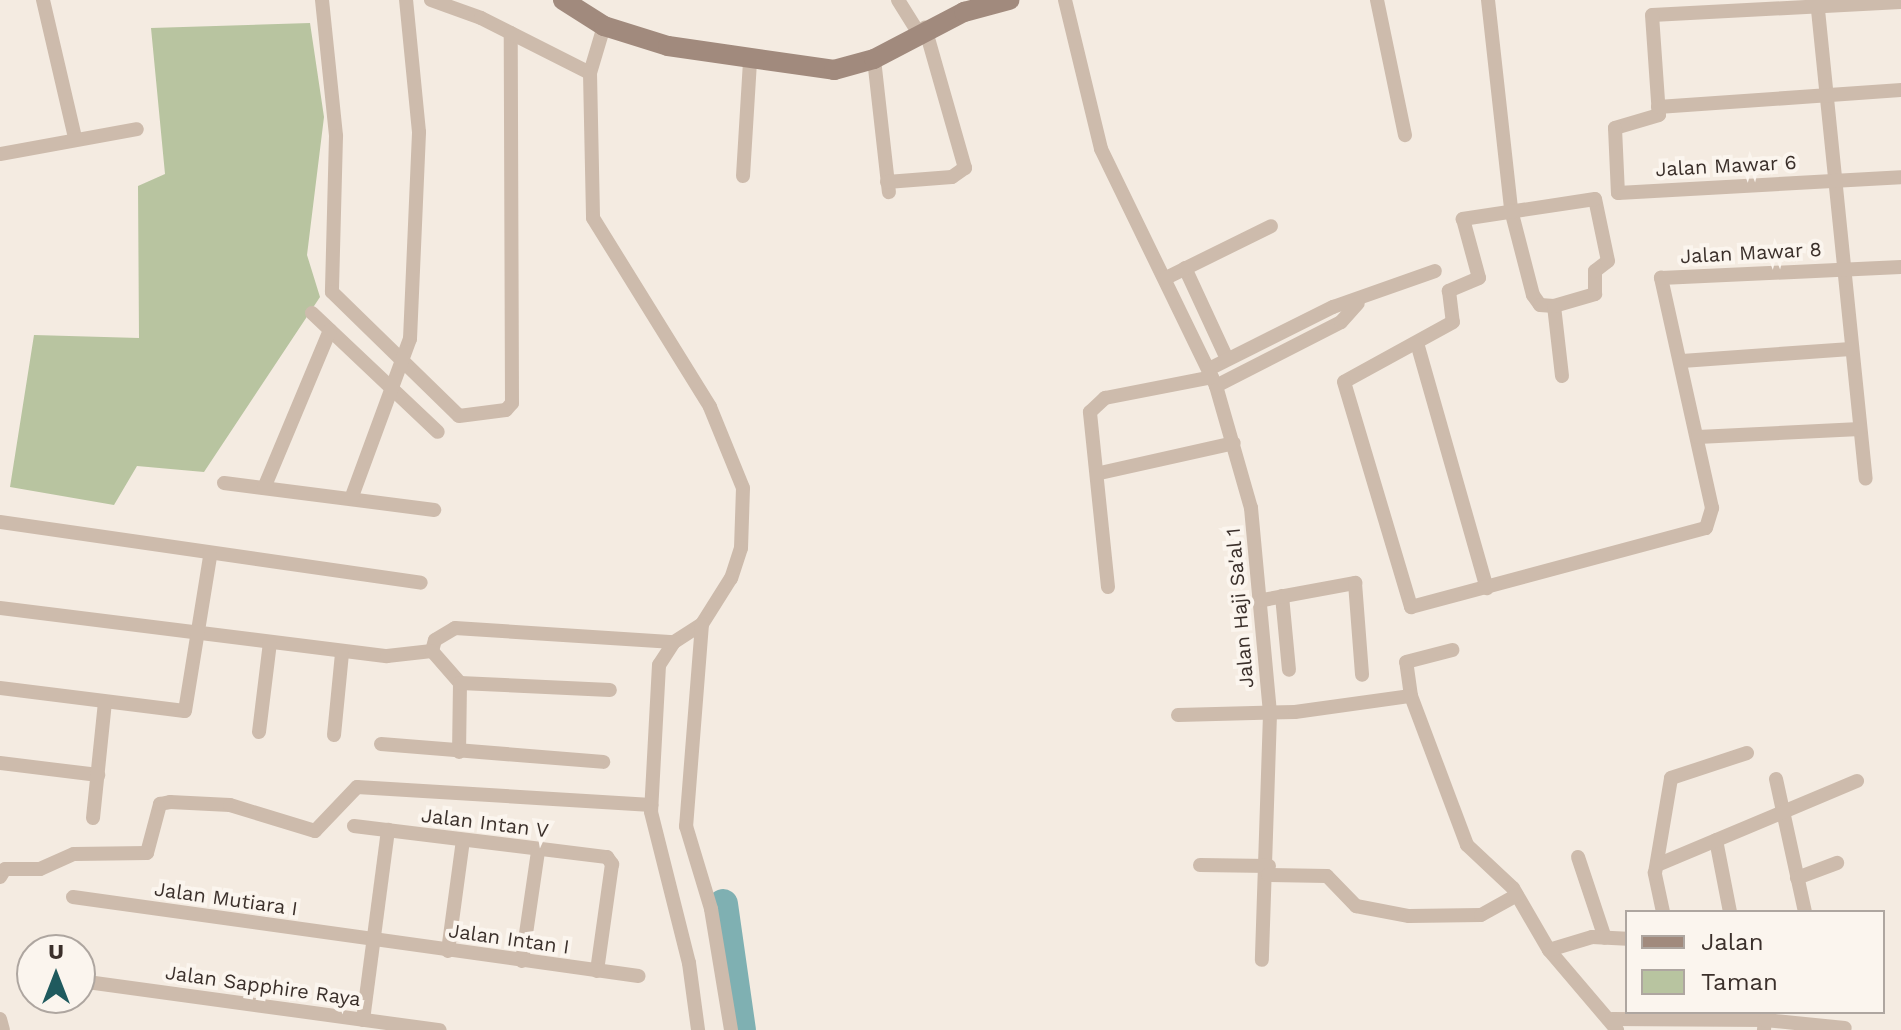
<!DOCTYPE html>
<html>
<head>
<meta charset="utf-8">
<style>
  body { margin:0 }
  #map { position:relative; width:1901px; height:1030px; overflow:hidden; background:#f4ebe1; font-family:"Work Sans",sans-serif }
  div>[style] { position:absolute }
  .green>* { inset:0; background:#b8c4a0 }
  .river>* { height:30px; margin:-15px; padding:0 15px; transform-origin:15px; border-radius:15px; background:#7fb0b2 }
  .street>* { height:14px; margin:-7px; padding:0 7px; transform-origin:7px; border-radius:7px; background:#cdbbac }
  .secondary>* { height:20px; margin:-10px; padding:0 10px; transform-origin:10px; border-radius:10px; background:#a18a7d }
  span { translate:-50% -50%; white-space:nowrap; text-align:center; line-height:1.15; -webkit-text-stroke:8px #fbf5ee; paint-order:stroke }
  .street-label { font-size:20px; color:#3b302b }
  .legend { position:absolute; left:1625px; top:910px; width:260px; height:104px; box-sizing:border-box; background:#fbf5ee; border:2px solid #aea6a0; margin:0; padding:10px 14px; list-style:none; font-size:24px; color:#3b302b }
  .legend li { display:flex; align-items:center; gap:16px; height:40px }
  .legend b { width:40px; border:2px solid #aea6a0 }
  .north { position:absolute; left:16px; top:934px; width:80px; height:80px; box-sizing:border-box; background:#fbf5ee; border:2px solid #aea6a0; border-radius:50%; rotate:0deg; font-size:22px; font-weight:700; line-height:32px; text-align:center; color:#3b302b }
  .north::after { content:''; display:block; margin:auto; width:28px; height:36px; background:#1f5a5e; clip-path:polygon(50% 0,100% 100%,50% 72%,0 100%) }
</style>
</head>
<body>
<div id="map">
  <div class="green">
    <div style="clip-path:polygon(310px 23px,324px 117px,307px 255px,320px 297px,204px 472px,137px 466px,114px 505px,10px 487px,34px 335px,139px 338px,138px 186px,165px 174px,151px 28px)"></div>
  </div>
  <div class="river">
    <div style="left:723px;top:904px;width:127px;rotate:81.9deg"></div>
  </div>
  <div class="street">
    <div style="left:43px;top:0;width:142px;rotate:76.9deg"></div>
    <div style="left:322px;top:0;width:137px;rotate:84.1deg"></div>
    <div style="left:336px;top:136px;width:156px;rotate:91.5deg"></div>
    <div style="left:332px;top:292px;width:177px;rotate:44.3deg"></div>
    <div style="left:459px;top:416px;width:47px;rotate:-7.3deg"></div>
    <div style="left:506px;top:410px;width:9px;rotate:-49deg"></div>
    <div style="left:512px;top:403px;width:370px;rotate:-90.2deg"></div>
    <div style="left:431px;top:0;width:53px;rotate:19.8deg"></div>
    <div style="left:481px;top:18px;width:122px;rotate:26.8deg"></div>
    <div style="left:898px;top:0;width:38px;rotate:58deg"></div>
    <div style="left:1065px;top:0;width:153px;rotate:76.4deg"></div>
    <div style="left:1101px;top:149px;width:263px;rotate:64.1deg"></div>
    <div style="left:1216px;top:386px;width:127px;rotate:74deg"></div>
    <div style="left:1251px;top:508px;width:207px;rotate:84.7deg"></div>
    <div style="left:1270px;top:714px;width:246px;rotate:91.9deg"></div>
    <div style="left:1377px;top:0;width:138px;rotate:78.3deg"></div>
    <div style="left:1488px;top:0;width:211px;rotate:83.7deg"></div>
    <div style="left:1511px;top:210px;width:88px;rotate:75.5deg"></div>
    <div style="left:1533px;top:295px;width:12px;rotate:55deg"></div>
    <div style="left:1540px;top:305px;width:14px;rotate:4deg"></div>
    <div style="left:1817px;top:0;width:481px;rotate:84.2deg"></div>
    <div style="left:1901px;top:2px;width:249px;rotate:177deg"></div>
    <div style="left:1652px;top:15px;width:100px;rotate:86deg"></div>
    <div style="left:1659px;top:115px;width:46px;rotate:163.5deg"></div>
    <div style="left:1615px;top:128px;width:65px;rotate:87.4deg"></div>
    <div style="left:1618px;top:193px;width:283px;rotate:-3.2deg"></div>
    <div style="left:604px;top:26px;width:49px;rotate:106.6deg"></div>
    <div style="left:590px;top:73px;width:145px;rotate:88.8deg"></div>
    <div style="left:593px;top:218px;width:222px;rotate:58.2deg"></div>
    <div style="left:710px;top:407px;width:87px;rotate:67.8deg"></div>
    <div style="left:743px;top:488px;width:60px;rotate:91.9deg"></div>
    <div style="left:741px;top:548px;width:32px;rotate:108deg"></div>
    <div style="left:731px;top:578px;width:54px;rotate:122.2deg"></div>
    <div style="left:702px;top:624px;width:33px;rotate:147deg"></div>
    <div style="left:674px;top:642px;width:27px;rotate:123deg"></div>
    <div style="left:659px;top:665px;width:147px;rotate:93.1deg"></div>
    <div style="left:651px;top:812px;width:156px;rotate:75.9deg"></div>
    <div style="left:689px;top:963px;width:68px;rotate:82.3deg"></div>
    <div style="left:874px;top:59px;width:134px;rotate:83.6deg"></div>
    <div style="left:1658px;top:107px;width:244px;rotate:-4deg"></div>
    <div style="left:0;top:154px;width:139px;rotate:-10.3deg"></div>
    <div style="left:743px;top:176px;width:115px;rotate:-86.5deg"></div>
    <div style="left:887px;top:182px;width:65px;rotate:-4.4deg"></div>
    <div style="left:952px;top:177px;width:16px;rotate:-35deg"></div>
    <div style="left:965px;top:168px;width:146px;rotate:-105.9deg"></div>
    <div style="left:1185px;top:268px;width:100px;rotate:65.2deg"></div>
    <div style="left:1166px;top:278px;width:117px;rotate:-26.3deg"></div>
    <div style="left:312px;top:313px;width:173px;rotate:43.4deg"></div>
    <div style="left:1417px;top:343px;width:255px;rotate:74.1deg"></div>
    <div style="left:1682px;top:361px;width:169px;rotate:-4.1deg"></div>
    <div style="left:1209px;top:369px;width:139px;rotate:-26.6deg"></div>
    <div style="left:1333px;top:307px;width:108px;rotate:-19.4deg"></div>
    <div style="left:1562px;top:376px;width:70px;rotate:-96.5deg"></div>
    <div style="left:1554px;top:306px;width:43px;rotate:-16.3deg"></div>
    <div style="left:1595px;top:294px;width:23px;rotate:-90deg"></div>
    <div style="left:1595px;top:271px;width:16px;rotate:-38deg"></div>
    <div style="left:1608px;top:261px;width:63px;rotate:-101.8deg"></div>
    <div style="left:1595px;top:199px;width:134px;rotate:171.4deg"></div>
    <div style="left:1463px;top:219px;width:61px;rotate:74.8deg"></div>
    <div style="left:1479px;top:278px;width:33px;rotate:157deg"></div>
    <div style="left:1449px;top:291px;width:31px;rotate:83deg"></div>
    <div style="left:1453px;top:322px;width:124px;rotate:151.2deg"></div>
    <div style="left:1344px;top:382px;width:235px;rotate:73.4deg"></div>
    <div style="left:1411px;top:607px;width:305px;rotate:-15deg"></div>
    <div style="left:1706px;top:528px;width:21px;rotate:-73deg"></div>
    <div style="left:1712px;top:508px;width:236px;rotate:-102.5deg"></div>
    <div style="left:1661px;top:278px;width:240px;rotate:-2.6deg"></div>
    <div style="left:1216px;top:386px;width:140px;rotate:-27.1deg"></div>
    <div style="left:1341px;top:322px;width:25px;rotate:-48deg"></div>
    <div style="left:1698px;top:437px;width:162px;rotate:-2.8deg"></div>
    <div style="left:1100px;top:473px;width:137px;rotate:-12.6deg"></div>
    <div style="left:224px;top:483px;width:212px;rotate:7.3deg"></div>
    <div style="left:264px;top:488px;width:171px;rotate:-67.3deg"></div>
    <div style="left:351px;top:499px;width:171px;rotate:-69.8deg"></div>
    <div style="left:410px;top:339px;width:207px;rotate:-87.5deg"></div>
    <div style="left:419px;top:132px;width:133px;rotate:-95.6deg"></div>
    <div style="left:0;top:522px;width:425px;rotate:8.2deg"></div>
    <div style="left:1108px;top:587px;width:176px;rotate:-95.9deg"></div>
    <div style="left:1090px;top:412px;width:21px;rotate:-43deg"></div>
    <div style="left:1105px;top:398px;width:109px;rotate:-11.1deg"></div>
    <div style="left:1282px;top:596px;width:74px;rotate:84.6deg"></div>
    <div style="left:1263px;top:600px;width:94px;rotate:-10.5deg"></div>
    <div style="left:1355px;top:583px;width:92px;rotate:85.6deg"></div>
    <div style="left:0;top:608px;width:390px;rotate:7.1deg"></div>
    <div style="left:387px;top:656px;width:45px;rotate:-6.3deg"></div>
    <div style="left:432px;top:651px;width:11px;rotate:-75deg"></div>
    <div style="left:435px;top:640px;width:23px;rotate:-31deg"></div>
    <div style="left:455px;top:628px;width:219px;rotate:3.7deg"></div>
    <div style="left:702px;top:624px;width:203px;rotate:94.5deg"></div>
    <div style="left:686px;top:826px;width:87px;rotate:73.2deg"></div>
    <div style="left:711px;top:909px;width:123px;rotate:80.6deg"></div>
    <div style="left:432px;top:651px;width:43px;rotate:48.8deg"></div>
    <div style="left:460px;top:683px;width:69px;rotate:90.8deg"></div>
    <div style="left:460px;top:683px;width:150px;rotate:2.7deg"></div>
    <div style="left:0;top:688px;width:186px;rotate:7.1deg"></div>
    <div style="left:185px;top:711px;width:157px;rotate:-80.8deg"></div>
    <div style="left:1411px;top:696px;width:34px;rotate:-98deg"></div>
    <div style="left:1406px;top:662px;width:48px;rotate:-14.6deg"></div>
    <div style="left:1178px;top:715px;width:117px;rotate:-1.5deg"></div>
    <div style="left:1295px;top:712px;width:117px;rotate:-7.9deg"></div>
    <div style="left:1411px;top:696px;width:159px;rotate:69.4deg"></div>
    <div style="left:1467px;top:845px;width:63px;rotate:43.1deg"></div>
    <div style="left:1513px;top:888px;width:72px;rotate:59.9deg"></div>
    <div style="left:1549px;top:950px;width:105px;rotate:49.6deg"></div>
    <div style="left:259px;top:732px;width:90px;rotate:-83deg"></div>
    <div style="left:334px;top:735px;width:82px;rotate:-84.4deg"></div>
    <div style="left:381px;top:744px;width:223px;rotate:4.6deg"></div>
    <div style="left:0;top:763px;width:99px;rotate:7deg"></div>
    <div style="left:1776px;top:779px;width:136px;rotate:77.7deg"></div>
    <div style="left:93px;top:818px;width:117px;rotate:-84.1deg"></div>
    <div style="left:354px;top:826px;width:255px;rotate:7deg"></div>
    <div style="left:607px;top:857px;width:9px;rotate:54deg"></div>
    <div style="left:612px;top:864px;width:108px;rotate:98deg"></div>
    <div style="left:1716px;top:840px;width:73px;rotate:79deg"></div>
    <div style="left:1578px;top:857px;width:85px;rotate:71.6deg"></div>
    <div style="left:1200px;top:865px;width:69px;rotate:0.8deg"></div>
    <div style="left:1657px;top:865px;width:217px;rotate:-22.8deg"></div>
    <div style="left:1268px;top:875px;width:59px;rotate:1deg"></div>
    <div style="left:1327px;top:876px;width:42px;rotate:46deg"></div>
    <div style="left:1356px;top:906px;width:54px;rotate:10.7deg"></div>
    <div style="left:1409px;top:916px;width:72px;rotate:-0.8deg"></div>
    <div style="left:1481px;top:915px;width:41px;rotate:-29.1deg"></div>
    <div style="left:0;top:877px;width:9px;rotate:-58deg"></div>
    <div style="left:5px;top:869px;width:35px"></div>
    <div style="left:40px;top:869px;width:37px;rotate:-24deg"></div>
    <div style="left:74px;top:854px;width:73px;rotate:-0.8deg"></div>
    <div style="left:147px;top:853px;width:51px;rotate:-75.1deg"></div>
    <div style="left:160px;top:804px;width:10px;rotate:-11deg"></div>
    <div style="left:170px;top:802px;width:60px;rotate:2.9deg"></div>
    <div style="left:230px;top:805px;width:89px;rotate:17deg"></div>
    <div style="left:315px;top:831px;width:61px;rotate:-46.3deg"></div>
    <div style="left:357px;top:787px;width:295px;rotate:3.5deg"></div>
    <div style="left:1797px;top:878px;width:43px;rotate:-20.6deg"></div>
    <div style="left:73px;top:897px;width:571px;rotate:7.95deg"></div>
    <div style="left:1663px;top:912px;width:40px;rotate:-102deg"></div>
    <div style="left:1655px;top:873px;width:96px;rotate:-80.4deg"></div>
    <div style="left:1671px;top:778px;width:80px;rotate:-18.2deg"></div>
    <div style="left:1549px;top:950px;width:45px;rotate:-16.8deg"></div>
    <div style="left:1592px;top:937px;width:35px;rotate:3deg"></div>
    <div style="left:448px;top:951px;width:112px;rotate:-82.3deg"></div>
    <div style="left:522px;top:961px;width:111px;rotate:-81.7deg"></div>
    <div style="left:80px;top:981px;width:363px;rotate:7.8deg"></div>
    <div style="left:0;top:1019px;width:11px;rotate:75deg"></div>
    <div style="left:1612px;top:1019px;width:153px;rotate:0.4deg"></div>
    <div style="left:1765px;top:1020px;width:10px;rotate:96deg"></div>
    <div style="left:363px;top:1020px;width:192px;rotate:-82.5deg"></div>
    <div style="left:1765px;top:1020px;width:80px;rotate:5.7deg"></div>
  </div>
  <div class="secondary">
    <div style="left:563px;top:0;width:49px;rotate:32.4deg"></div>
    <div style="left:604px;top:26px;width:67px;rotate:17.4deg"></div>
    <div style="left:668px;top:46px;width:168px;rotate:8.2deg"></div>
    <div style="left:834px;top:70px;width:41px;rotate:-15.4deg"></div>
    <div style="left:874px;top:59px;width:102px;rotate:-27.6deg"></div>
    <div style="left:964px;top:12px;width:47px;rotate:-14.9deg"></div>
  </div>
  <div class="street-label">
    <span style="left:1726px;top:166px;rotate:-3deg">Jalan Mawar 6</span>
    <span style="left:1751px;top:253px;rotate:-3deg">Jalan Mawar 8</span>
    <span style="left:1240px;top:608px;rotate:-95deg">Jalan Haji Sa'al 1</span>
    <span style="left:485px;top:823px;rotate:7deg">Jalan Intan V</span>
    <span style="left:226px;top:899px;rotate:8deg">Jalan Mutiara I</span>
    <span style="left:509px;top:939px;rotate:8deg">Jalan Intan I</span>
    <span style="left:263px;top:986px;rotate:8deg">Jalan Sapphire Raya</span>
  </div>
  <ul class="legend">
  <li><b style="height:10px;background:#a18a7d"></b>Jalan</li>
  <li><b style="height:22px;background:#b8c4a0"></b>Taman</li>
  </ul>
  <div class="north">U</div>
</div>
</body>
</html>
